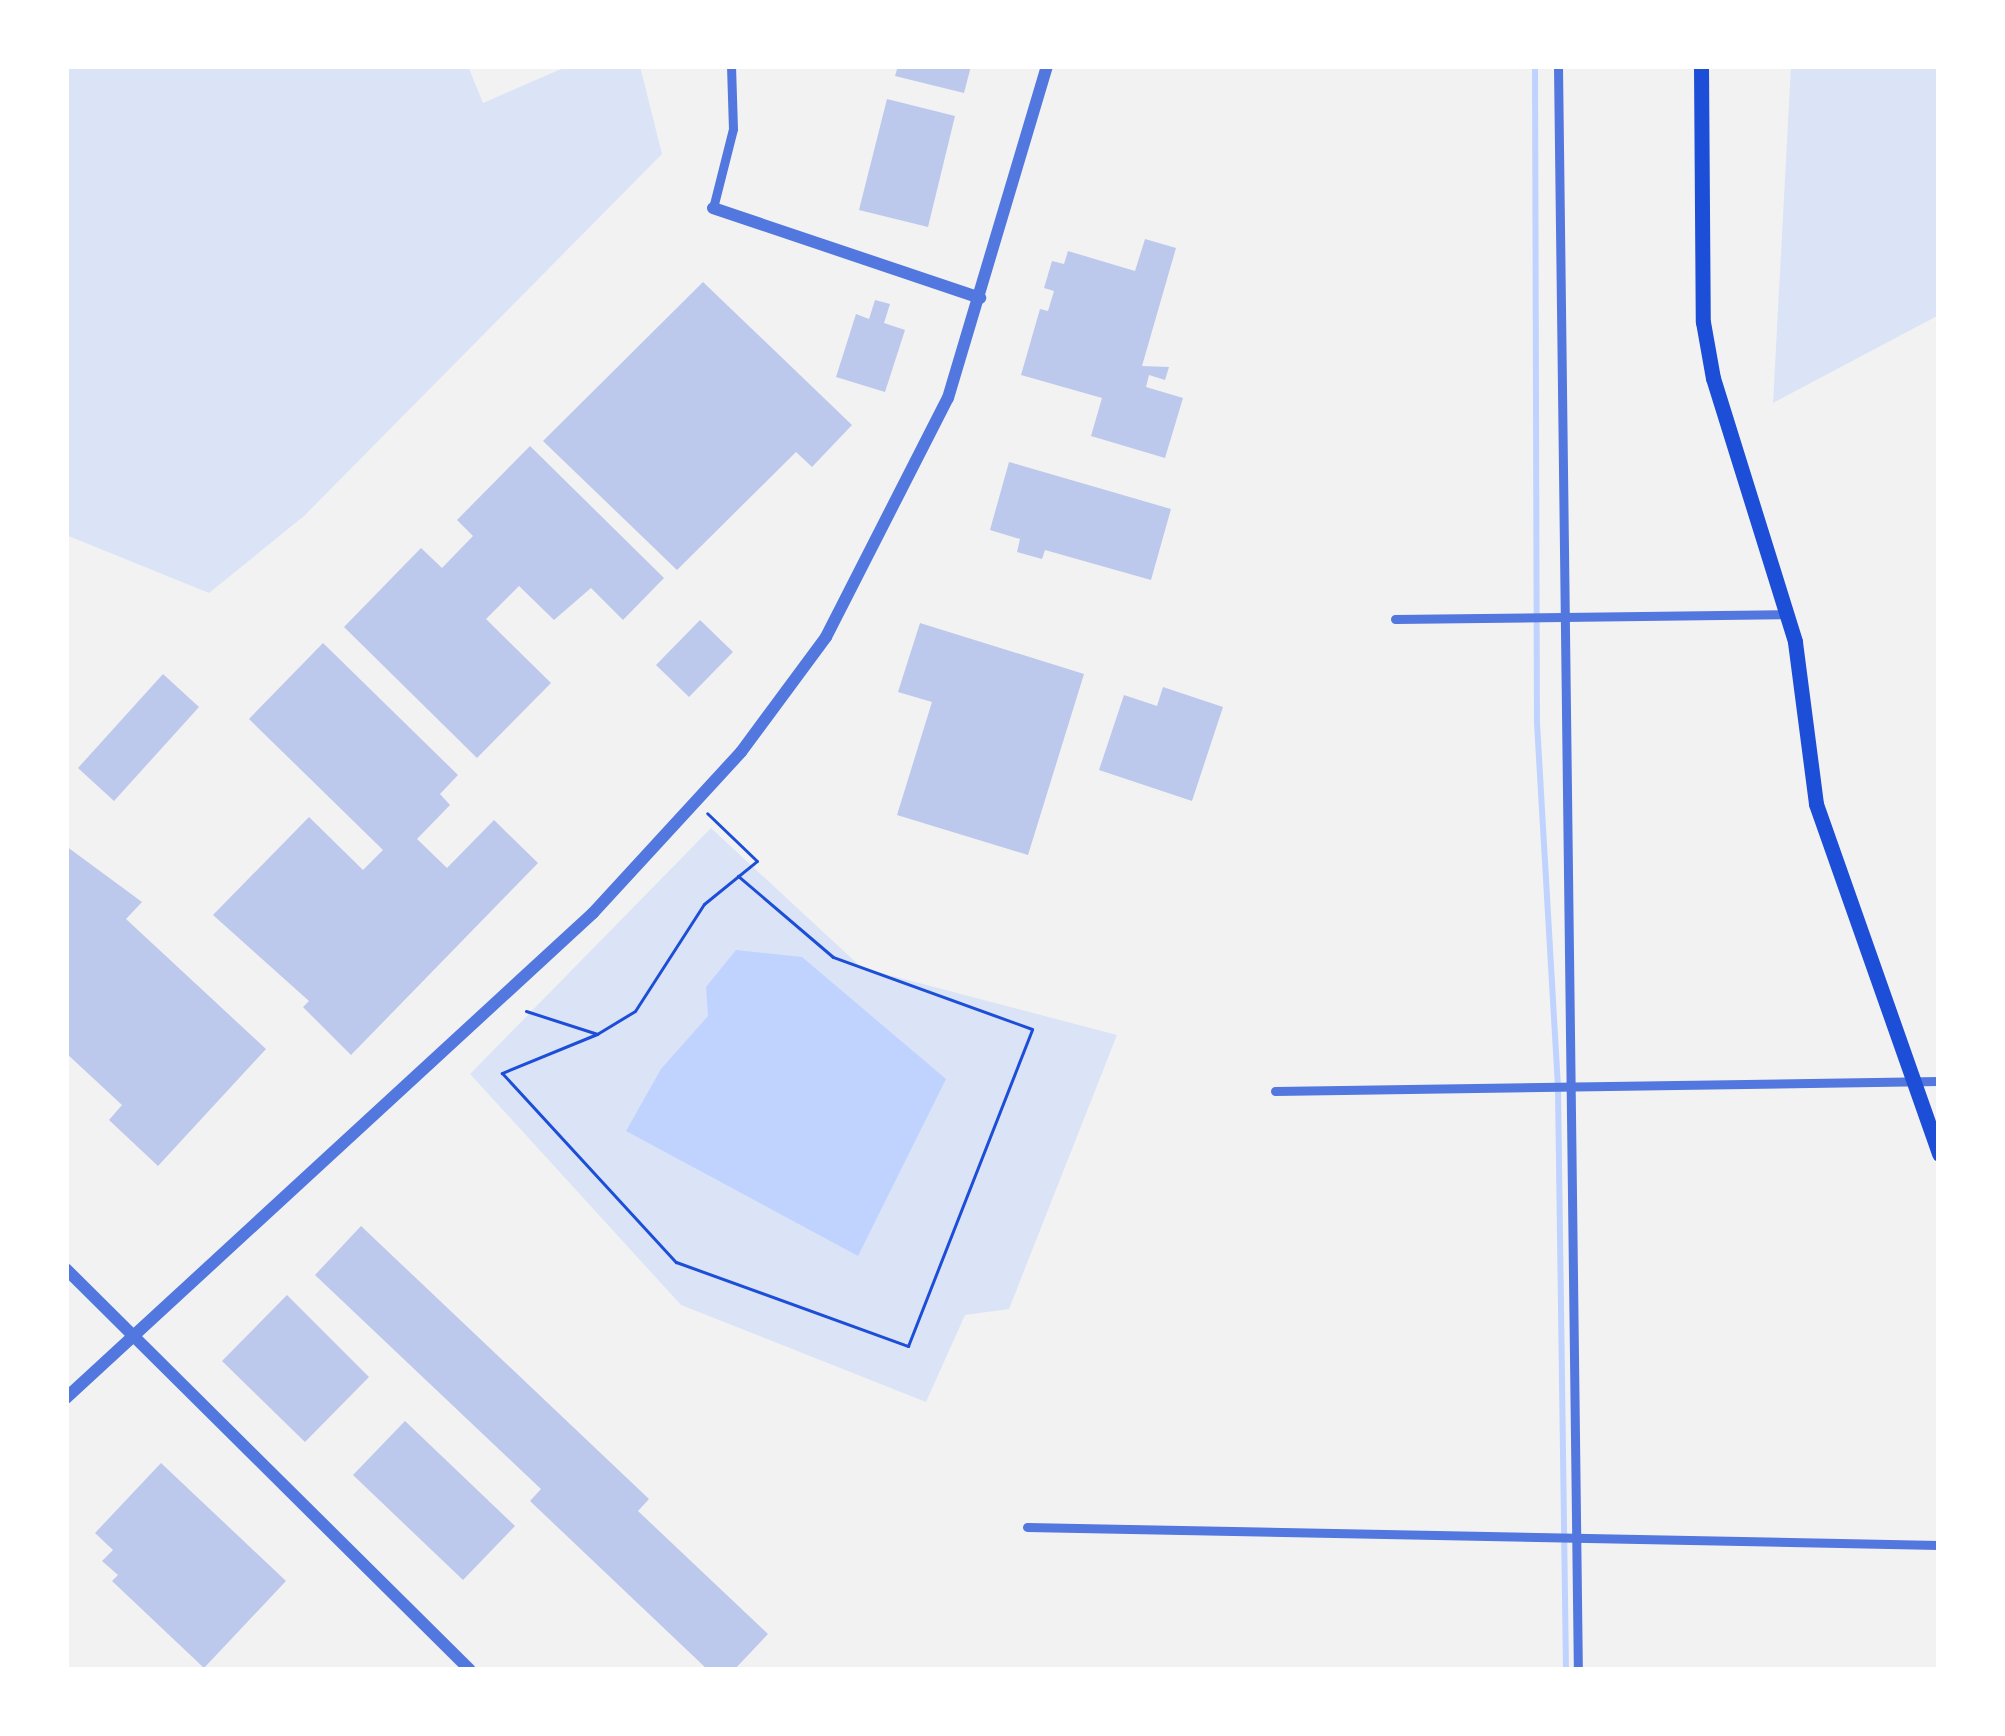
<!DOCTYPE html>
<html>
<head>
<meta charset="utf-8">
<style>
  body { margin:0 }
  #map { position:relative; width:2005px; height:1736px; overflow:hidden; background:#f2f2f2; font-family:"Archivo Narrow",sans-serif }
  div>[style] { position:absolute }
  .green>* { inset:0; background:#dbe4f7 }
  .water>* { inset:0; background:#bfd3fe }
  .stream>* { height:6px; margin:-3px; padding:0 3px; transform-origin:3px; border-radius:3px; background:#bfd3fe }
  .building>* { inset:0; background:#bdc9ec }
  .path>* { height:3px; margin:-1.5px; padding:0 1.5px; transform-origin:1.5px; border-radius:1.5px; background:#1d4ed8 }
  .minor>* { height:9px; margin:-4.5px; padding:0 4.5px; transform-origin:4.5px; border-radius:4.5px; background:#5277de }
  .tertiary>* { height:12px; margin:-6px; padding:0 6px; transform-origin:6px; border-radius:6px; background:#5277de }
  .primary>* { height:15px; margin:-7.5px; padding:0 7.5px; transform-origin:7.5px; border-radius:7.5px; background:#1d4ed8 }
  span { translate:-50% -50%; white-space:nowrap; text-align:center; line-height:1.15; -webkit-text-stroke:9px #fff; paint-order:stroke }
  .frame { position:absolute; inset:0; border:69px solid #fff; pointer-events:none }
</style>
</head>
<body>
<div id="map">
  <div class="green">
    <div style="clip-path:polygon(66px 66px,468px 66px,483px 103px,568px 66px,640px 66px,662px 154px,304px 516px,209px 593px,66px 535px)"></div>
    <div style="clip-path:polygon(1791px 66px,1939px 66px,1939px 315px,1773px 403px)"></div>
    <div style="clip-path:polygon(711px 828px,862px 968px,1117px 1035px,1009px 1309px,965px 1315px,926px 1402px,681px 1305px,470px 1074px)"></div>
  </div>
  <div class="water">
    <div style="clip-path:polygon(736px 950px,802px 957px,946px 1079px,858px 1256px,626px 1131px,661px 1069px,708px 1016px,706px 987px)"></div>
  </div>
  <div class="stream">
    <div style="left:1535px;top:66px;width:657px;rotate:89.83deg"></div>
    <div style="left:1537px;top:723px;width:368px;rotate:86.7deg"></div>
    <div style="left:1558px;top:1090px;width:580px;rotate:89.21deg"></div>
  </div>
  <div class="building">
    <div style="clip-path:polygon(898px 66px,971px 66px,964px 93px,895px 76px)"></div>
    <div style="clip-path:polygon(887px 99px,955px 116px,928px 227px,859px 210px)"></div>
    <div style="clip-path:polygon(1145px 239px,1176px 248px,1142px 366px,1169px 367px,1165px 380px,1149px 375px,1146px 387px,1183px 398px,1165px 458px,1091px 436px,1102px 398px,1021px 375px,1040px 309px,1048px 311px,1054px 291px,1044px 288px,1052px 261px,1064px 264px,1068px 251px,1135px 271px)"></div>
    <div style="clip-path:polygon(703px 282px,852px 425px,812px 467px,796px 452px,677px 570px,543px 441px)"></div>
    <div style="clip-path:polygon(875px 300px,890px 304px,884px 323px,905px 330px,885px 392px,836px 377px,856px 314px,869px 319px)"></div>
    <div style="clip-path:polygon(530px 446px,664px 578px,623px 620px,591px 588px,554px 620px,519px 586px,486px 619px,551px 683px,477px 758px,344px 627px,421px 548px,442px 568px,473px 536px,457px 520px)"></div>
    <div style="clip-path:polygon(1009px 462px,1171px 509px,1151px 580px,1045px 550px,1042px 559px,1017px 552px,1020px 539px,990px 530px)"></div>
    <div style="clip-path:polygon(700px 620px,733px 652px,689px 697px,656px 665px)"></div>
    <div style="clip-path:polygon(920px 623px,1084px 674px,1028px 855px,897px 815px,932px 702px,898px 692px)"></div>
    <div style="clip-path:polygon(323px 643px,458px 775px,440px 794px,450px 805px,417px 839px,447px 868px,494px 820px,538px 863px,351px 1055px,303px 1007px,309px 1001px,213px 915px,309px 817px,363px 870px,383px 850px,249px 719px)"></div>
    <div style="clip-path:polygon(163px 674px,199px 707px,114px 801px,78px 768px)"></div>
    <div style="clip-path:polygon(1163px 687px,1223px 707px,1192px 801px,1099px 770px,1124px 695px,1157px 706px)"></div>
    <div style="clip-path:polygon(66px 846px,142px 902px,126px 919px,266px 1049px,158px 1166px,109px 1120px,122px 1105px,66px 1053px)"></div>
    <div style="clip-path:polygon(361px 1226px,649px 1499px,638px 1511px,768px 1634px,734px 1670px,708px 1670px,530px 1501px,541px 1489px,315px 1275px)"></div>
    <div style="clip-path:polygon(287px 1295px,369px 1377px,305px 1442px,222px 1361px)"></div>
    <div style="clip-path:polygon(405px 1421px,515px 1526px,463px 1580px,353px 1475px)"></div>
    <div style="clip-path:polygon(161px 1463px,286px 1581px,204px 1668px,112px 1581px,118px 1575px,102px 1561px,113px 1550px,95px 1533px)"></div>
  </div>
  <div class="path">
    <div style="left:526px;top:1011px;width:75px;rotate:17.9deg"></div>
    <div style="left:597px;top:1034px;width:44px;rotate:-31.2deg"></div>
    <div style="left:635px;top:1011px;width:127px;rotate:-57.2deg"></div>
    <div style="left:704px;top:904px;width:68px;rotate:-39.1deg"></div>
    <div style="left:757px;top:861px;width:69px;rotate:-136.2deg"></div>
    <div style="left:597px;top:1034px;width:103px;rotate:157.7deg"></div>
    <div style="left:502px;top:1073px;width:257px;rotate:47.4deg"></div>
    <div style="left:676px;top:1262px;width:247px;rotate:19.9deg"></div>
    <div style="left:908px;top:1346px;width:340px;rotate:-68.6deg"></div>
    <div style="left:1032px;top:1029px;width:212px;rotate:-160.1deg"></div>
    <div style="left:833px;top:957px;width:125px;rotate:-139.5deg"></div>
  </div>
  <div class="minor">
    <div style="left:1558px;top:66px;width:1604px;rotate:89.29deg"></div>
    <div style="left:713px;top:208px;width:81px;rotate:-75.8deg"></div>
    <div style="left:733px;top:129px;width:63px;rotate:-91.8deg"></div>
    <div style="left:1395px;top:619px;width:392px;rotate:-0.7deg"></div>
    <div style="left:1275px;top:1091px;width:664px;rotate:-0.86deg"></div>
    <div style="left:1027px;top:1527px;width:912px;rotate:1.13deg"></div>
  </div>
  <div class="tertiary">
    <div style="left:713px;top:208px;width:282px;rotate:18.6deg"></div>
    <div style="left:66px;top:1269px;width:569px;rotate:44.79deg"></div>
    <div style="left:66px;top:1398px;width:716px;rotate:-42.62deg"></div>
    <div style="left:593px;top:913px;width:219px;rotate:-47.4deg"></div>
    <div style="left:741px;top:752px;width:143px;rotate:-53.5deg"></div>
    <div style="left:826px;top:637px;width:268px;rotate:-63deg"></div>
    <div style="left:948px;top:398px;width:346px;rotate:-73.4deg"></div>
  </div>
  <div class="primary">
    <div style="left:1701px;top:66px;width:256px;rotate:89.6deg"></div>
    <div style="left:1703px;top:322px;width:57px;rotate:79.9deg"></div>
    <div style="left:1713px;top:378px;width:276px;rotate:72.7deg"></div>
    <div style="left:1795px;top:642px;width:163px;rotate:82.6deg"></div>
    <div style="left:1816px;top:804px;width:371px;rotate:70.6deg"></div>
  </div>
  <div class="frame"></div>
</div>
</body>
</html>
